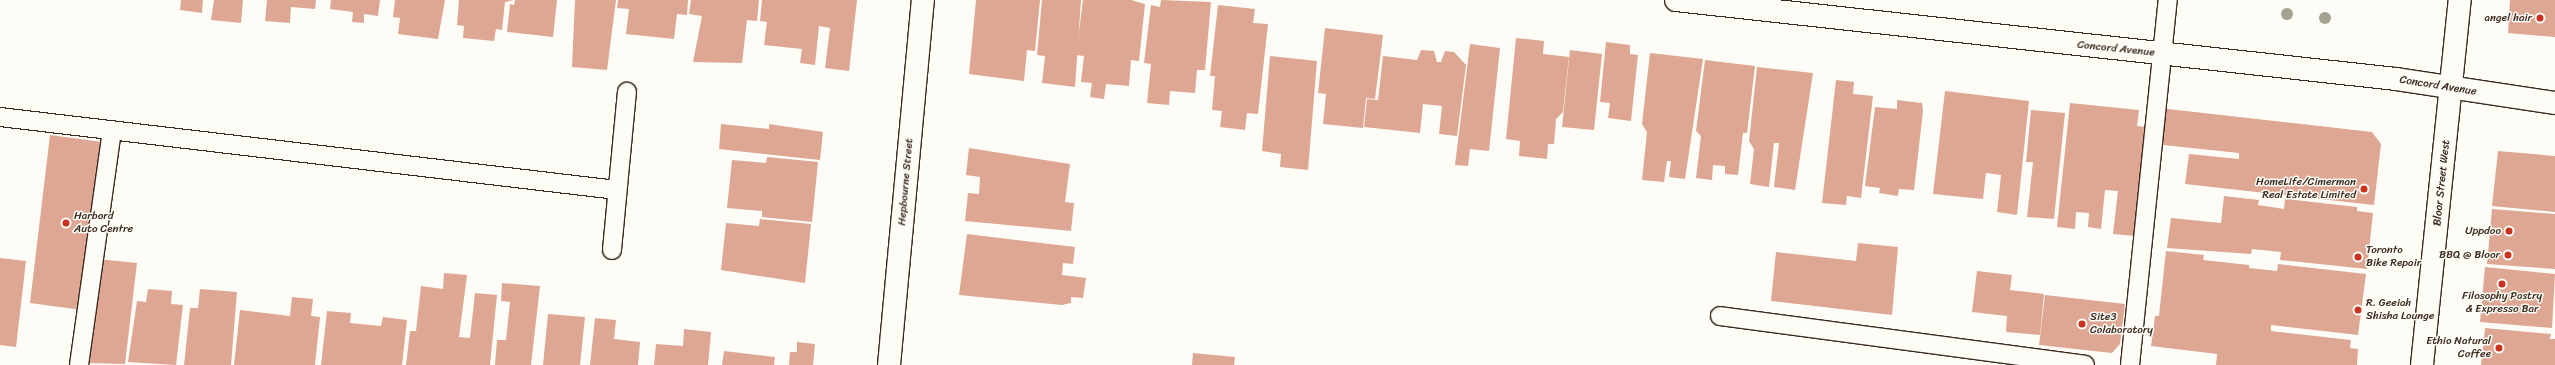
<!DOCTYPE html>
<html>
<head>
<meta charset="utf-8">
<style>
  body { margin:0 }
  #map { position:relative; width:2555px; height:365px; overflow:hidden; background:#fdfcf7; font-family:Sriracha,sans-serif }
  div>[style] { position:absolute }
  .building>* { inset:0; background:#dda793 }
  .roads { filter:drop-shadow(1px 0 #3b2a1e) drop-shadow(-1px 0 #3b2a1e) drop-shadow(0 1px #3b2a1e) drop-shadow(0 -1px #3b2a1e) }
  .service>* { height:18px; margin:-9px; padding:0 9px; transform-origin:9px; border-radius:9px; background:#fdfcf7 }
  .minor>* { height:22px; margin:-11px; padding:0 11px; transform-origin:11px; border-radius:11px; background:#fdfcf7 }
  .primary>* { height:22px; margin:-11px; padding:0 11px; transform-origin:11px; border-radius:11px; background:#fdfcf7 }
  .trees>* { width:12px; height:12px; margin:-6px; border-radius:50%; background:#a5a291 }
  .dots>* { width:11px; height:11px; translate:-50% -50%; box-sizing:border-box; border:2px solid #fdfcf7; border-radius:50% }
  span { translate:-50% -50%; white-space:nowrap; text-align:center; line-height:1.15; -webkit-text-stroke:3px #fdfcf7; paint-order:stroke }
  .poi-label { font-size:11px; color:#3b2a1e }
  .right { translate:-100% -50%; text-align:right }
  .left { translate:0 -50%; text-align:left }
  .street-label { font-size:11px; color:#3b2a1e }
</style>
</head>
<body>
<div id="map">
  <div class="building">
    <div style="clip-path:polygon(181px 0,203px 0,202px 13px,180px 10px)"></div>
    <div style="clip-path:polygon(214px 0,243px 0,241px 23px,211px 20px)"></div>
    <div style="clip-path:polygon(267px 0,316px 0,315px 9px,291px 7px,290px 23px,265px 21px)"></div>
    <div style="clip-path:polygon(331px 0,380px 0,378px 16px,364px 14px,364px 23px,352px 22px,353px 12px,330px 9px)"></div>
    <div style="clip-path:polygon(395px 0,445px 0,438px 39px,398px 34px,400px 18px,393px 17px)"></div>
    <div style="clip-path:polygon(459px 0,514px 0,505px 2px,502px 30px,496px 29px,494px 41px,463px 38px,464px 26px,457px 25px)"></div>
    <div style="clip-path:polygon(515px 0,557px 0,553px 37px,507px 32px,510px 4px,514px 5px)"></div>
    <div style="clip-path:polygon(575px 0,616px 0,607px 70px,572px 67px)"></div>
    <div style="clip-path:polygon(618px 0,688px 0,687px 15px,677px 14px,674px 39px,626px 34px,629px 9px,617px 8px)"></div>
    <div style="clip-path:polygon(691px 0,759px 0,757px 21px,747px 20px,742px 63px,693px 62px,702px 16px,689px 14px)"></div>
    <div style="clip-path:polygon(762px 0,857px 0,849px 71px,825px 68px,830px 28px,819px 26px,815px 65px,800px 63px,802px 49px,764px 45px,767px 22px,760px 21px)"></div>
    <div style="clip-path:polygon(976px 0,1040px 0,1035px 51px,1027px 50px,1024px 81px,969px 74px)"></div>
    <div style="clip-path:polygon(1042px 0,1081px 0,1075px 87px,1042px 83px,1045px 56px,1037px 55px)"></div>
    <div style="clip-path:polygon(1083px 0,1131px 0,1145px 4px,1139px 61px,1131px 60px,1129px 86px,1106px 84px,1104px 99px,1090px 97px,1092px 83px,1081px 82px,1084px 56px,1076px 55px)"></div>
    <div style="clip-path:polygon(1161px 0,1211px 2px,1205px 70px,1197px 70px,1195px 93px,1170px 91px,1169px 105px,1147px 103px,1151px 64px,1144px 63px,1151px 5px,1160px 7px)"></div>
    <div style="clip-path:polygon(2510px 0,2555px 0,2555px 37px,2508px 33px)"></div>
    <div style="clip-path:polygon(1218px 5px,1255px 9px,1253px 23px,1268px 24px,1258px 114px,1247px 113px,1245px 130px,1220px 127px,1222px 111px,1212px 110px,1215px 76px,1210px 76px)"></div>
    <div style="clip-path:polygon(1325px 28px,1383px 35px,1375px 99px,1366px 98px,1363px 128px,1323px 124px,1326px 94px,1318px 93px)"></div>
    <div style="clip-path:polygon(1516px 38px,1544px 41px,1543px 54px,1569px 57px,1563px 112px,1556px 119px,1554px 144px,1548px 144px,1547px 159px,1519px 156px,1520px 141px,1506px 139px)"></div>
    <div style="clip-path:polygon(1606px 42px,1630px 45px,1630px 54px,1638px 55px,1631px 121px,1608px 118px,1610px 103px,1600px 102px)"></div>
    <div style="clip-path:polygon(1470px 44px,1500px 48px,1489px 151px,1470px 149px,1468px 166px,1455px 165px)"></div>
    <div style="clip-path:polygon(1421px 50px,1434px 51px,1437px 62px,1441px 62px,1445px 51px,1454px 52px,1466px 65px,1457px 136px,1439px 134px,1442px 106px,1423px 104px,1420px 133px,1364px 127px,1367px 99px,1378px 100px,1383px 56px,1417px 60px)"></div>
    <div style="clip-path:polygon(1570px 50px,1602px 54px,1594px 130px,1562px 127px)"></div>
    <div style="clip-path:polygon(1650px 53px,1703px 59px,1685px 179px,1669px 177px,1671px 161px,1667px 161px,1664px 182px,1642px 180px,1647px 132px,1642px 124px)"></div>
    <div style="clip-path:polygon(1270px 56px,1317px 61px,1308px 170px,1280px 167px,1281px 154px,1262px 151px)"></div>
    <div style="clip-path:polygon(1705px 60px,1755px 66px,1747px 133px,1743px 133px,1738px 175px,1725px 174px,1725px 166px,1713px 165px,1712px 180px,1696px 178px,1701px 136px,1696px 131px)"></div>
    <div style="clip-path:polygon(1757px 67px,1813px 73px,1795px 190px,1774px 187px,1779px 143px,1774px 143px,1769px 187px,1750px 184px,1754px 149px,1749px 141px)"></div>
    <div style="clip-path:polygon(1836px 80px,1854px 82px,1853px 94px,1873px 96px,1861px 198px,1847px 196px,1846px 205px,1822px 203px)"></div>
    <div style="clip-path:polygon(1945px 91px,2029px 101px,2017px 215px,1997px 212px,2001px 175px,1986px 173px,1983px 199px,1933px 194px)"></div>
    <div style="clip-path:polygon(1897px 100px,1922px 103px,1923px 111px,1914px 190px,1899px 189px,1898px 196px,1879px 193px,1880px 188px,1865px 186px,1875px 107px,1897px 109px)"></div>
    <div style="clip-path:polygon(2070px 103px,2139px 110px,2137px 126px,2146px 127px,2135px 236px,2113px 234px,2118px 191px,2105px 190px,2101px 229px,2088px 227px,2089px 213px,2076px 212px,2075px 229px,2057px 227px)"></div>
    <div style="clip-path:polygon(2159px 108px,2372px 132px,2381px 144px,2374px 205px,2185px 184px,2189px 154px,2239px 159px,2239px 153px,2154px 144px)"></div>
    <div style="clip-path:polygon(2031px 110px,2065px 113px,2054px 219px,2027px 217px,2033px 162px,2026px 162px)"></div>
    <div style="clip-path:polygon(721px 124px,769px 129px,769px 124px,823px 132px,820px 160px,719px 149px)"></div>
    <div style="clip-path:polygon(50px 135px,102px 142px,82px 310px,30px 303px)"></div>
    <div style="clip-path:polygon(969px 148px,1070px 164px,1065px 202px,1074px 203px,1071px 231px,965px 221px,968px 193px,979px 194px,980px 177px,966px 175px)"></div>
    <div style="clip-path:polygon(2498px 151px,2555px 156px,2555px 212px,2492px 206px)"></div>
    <div style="clip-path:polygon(767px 157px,818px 162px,812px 222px,762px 217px,762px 211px,727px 208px,732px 160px,766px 163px)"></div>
    <div style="clip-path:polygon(2224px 196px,2259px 200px,2258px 205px,2284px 209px,2285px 199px,2357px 207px,2357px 211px,2373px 213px,2367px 269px,2280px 260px,2281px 252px,2252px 249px,2251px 254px,2167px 248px,2171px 218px,2221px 223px)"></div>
    <div style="clip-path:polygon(2492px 209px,2555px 214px,2555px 269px,2487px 264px)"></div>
    <div style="clip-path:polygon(760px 219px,811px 224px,805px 283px,721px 270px,726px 223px,759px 226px)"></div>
    <div style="clip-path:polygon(967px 234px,1075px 247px,1073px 264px,1063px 263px,1062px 275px,1086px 278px,1083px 298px,1071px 297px,1071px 303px,1062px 305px,959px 295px)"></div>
    <div style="clip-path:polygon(1858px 243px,1898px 247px,1892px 315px,1771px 301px,1776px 252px,1856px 261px)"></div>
    <div style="clip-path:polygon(2166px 251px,2204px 255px,2203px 260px,2249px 265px,2249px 268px,2277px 271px,2278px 264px,2366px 274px,2358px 335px,2271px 325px,2271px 331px,2351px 340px,2350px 348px,2358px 349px,2357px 365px,2216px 365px,2217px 354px,2151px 346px,2155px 316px,2159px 316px)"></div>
    <div style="clip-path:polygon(0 258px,26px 261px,16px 347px,0 345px)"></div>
    <div style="clip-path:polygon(98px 259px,137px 263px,125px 364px,87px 363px)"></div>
    <div style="clip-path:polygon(2485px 267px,2555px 274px,2552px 328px,2480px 322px)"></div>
    <div style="clip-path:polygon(1977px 271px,2012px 275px,2010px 290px,2044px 294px,2040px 335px,2006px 332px,2007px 316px,1972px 312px)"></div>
    <div style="clip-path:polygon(444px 273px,467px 275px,459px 337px,470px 338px,475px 293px,497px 295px,490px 365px,406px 365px,410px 331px,416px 331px,421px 286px,443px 289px)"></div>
    <div style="clip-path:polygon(502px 283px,540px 286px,531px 365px,495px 365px,497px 340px,506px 340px,510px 302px,501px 301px)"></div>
    <div style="clip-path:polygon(148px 289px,172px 291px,171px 304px,183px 305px,176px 365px,128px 362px,137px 301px,146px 302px)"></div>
    <div style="clip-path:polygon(200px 289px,237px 292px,231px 365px,184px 365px,190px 308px,198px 308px)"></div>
    <div style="clip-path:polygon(2045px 295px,2125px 304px,2120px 344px,2112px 353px,2039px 345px)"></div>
    <div style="clip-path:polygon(292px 297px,313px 299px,311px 316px,320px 317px,315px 365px,234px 365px,240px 310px,290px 316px)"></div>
    <div style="clip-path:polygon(327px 311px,351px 313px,350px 323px,381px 326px,383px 317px,407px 320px,402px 365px,321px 365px)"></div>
    <div style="clip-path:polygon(548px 314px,585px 317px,580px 365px,543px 365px)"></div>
    <div style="clip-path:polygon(595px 318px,616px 320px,614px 339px,640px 342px,638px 365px,590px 365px)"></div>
    <div style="clip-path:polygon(2485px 328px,2551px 334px,2550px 339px,2555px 339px,2555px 365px,2481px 365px)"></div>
    <div style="clip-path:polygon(684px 329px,711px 332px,708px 365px,654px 365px,656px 344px,683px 346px)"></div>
    <div style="clip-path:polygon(797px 342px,815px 344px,813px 365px,789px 365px,790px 352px,797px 352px)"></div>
    <div style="clip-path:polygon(724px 351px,775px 357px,774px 365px,722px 365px)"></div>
    <div style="clip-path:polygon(1193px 353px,1235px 357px,1234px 365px,1192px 365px)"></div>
  </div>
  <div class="roads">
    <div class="service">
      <div style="left:0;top:117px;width:621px;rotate:6.75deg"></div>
      <div style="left:612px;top:250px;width:159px;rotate:-84.6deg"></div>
      <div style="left:1720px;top:316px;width:368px;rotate:7.6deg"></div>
      <div style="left:79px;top:365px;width:237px;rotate:-82deg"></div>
      <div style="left:2130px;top:365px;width:367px;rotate:-84.1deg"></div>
    </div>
    <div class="minor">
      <div style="left:1676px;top:0;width:724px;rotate:6.26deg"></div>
      <div style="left:2396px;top:79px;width:161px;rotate:8.6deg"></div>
      <div style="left:889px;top:365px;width:367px;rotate:-84.7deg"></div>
    </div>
    <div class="primary">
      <div style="left:2422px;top:365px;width:367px;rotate:-84.1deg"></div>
    </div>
  </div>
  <div class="trees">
    <div style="left:2287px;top:14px"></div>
    <div style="left:2325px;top:18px"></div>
  </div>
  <div class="dots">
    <div style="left:2540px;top:18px;background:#c8321e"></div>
    <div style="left:2364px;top:189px;background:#c8321e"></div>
    <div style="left:66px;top:223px;background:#c8321e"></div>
    <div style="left:2509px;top:231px;background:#c8321e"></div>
    <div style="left:2508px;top:255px;background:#c8321e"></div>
    <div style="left:2358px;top:257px;background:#c8321e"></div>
    <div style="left:2502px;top:284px;background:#c8321e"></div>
    <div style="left:2358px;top:310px;background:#c8321e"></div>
    <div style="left:2082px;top:324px;background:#c8321e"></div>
    <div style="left:2499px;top:348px;background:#c8321e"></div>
  </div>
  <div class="poi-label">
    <span class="right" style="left:2532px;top:18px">angel hair</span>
    <span class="right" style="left:2356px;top:189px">HomeLife/Cimerman<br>Real Estate Limited</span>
    <span class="left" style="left:74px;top:223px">Harbord<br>Auto Centre</span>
    <span class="right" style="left:2501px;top:231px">Uppdoo</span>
    <span class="left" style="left:2366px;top:257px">Toronto<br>Bike Repair</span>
    <span class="right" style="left:2500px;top:255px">BBQ @ Bloor</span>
    <span style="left:2502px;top:303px">Filosophy Pastry<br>&amp; Expresso Bar</span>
    <span class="left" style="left:2366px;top:310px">R. Geeiah<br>Shisha Lounge</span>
    <span class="left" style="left:2090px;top:324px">Site3<br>Colaboratory</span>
    <span class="right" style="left:2491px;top:348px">Ethio Natural<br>Coffee</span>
  </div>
  <div class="street-label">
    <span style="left:2116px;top:49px;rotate:6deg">Concord Avenue</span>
    <span style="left:2438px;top:86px;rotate:9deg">Concord Avenue</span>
    <span style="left:906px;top:182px;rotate:-85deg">Hepbourne Street</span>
    <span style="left:2442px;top:183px;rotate:-84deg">Bloor Street West</span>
  </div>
</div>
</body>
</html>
